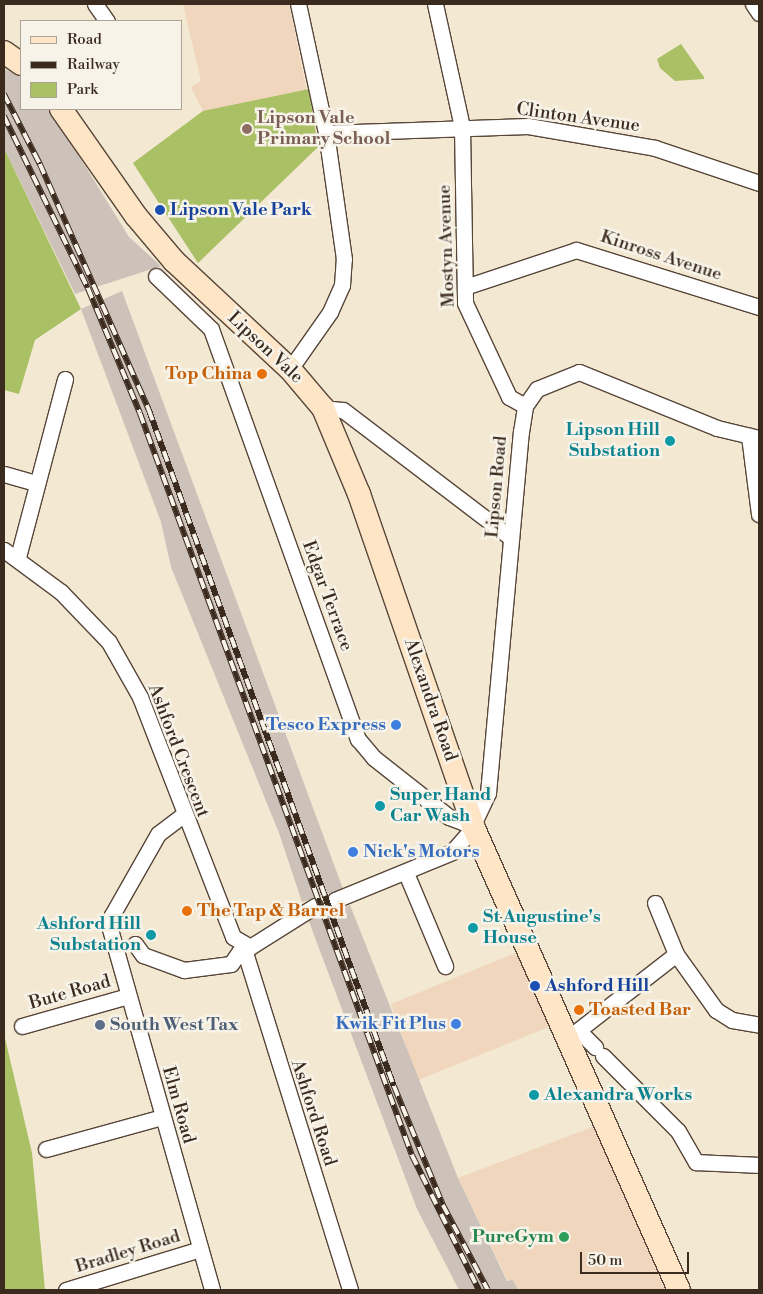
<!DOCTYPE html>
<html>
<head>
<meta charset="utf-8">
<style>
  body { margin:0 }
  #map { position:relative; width:763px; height:1294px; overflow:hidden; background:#f3e8d2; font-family:"Libre Bodoni",serif }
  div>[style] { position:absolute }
  .built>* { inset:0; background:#efd6bc }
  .industrial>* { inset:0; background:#cdc2b9 }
  .green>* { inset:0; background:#a9c065 }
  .roads { filter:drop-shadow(1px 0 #574639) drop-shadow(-1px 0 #574639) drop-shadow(0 1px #574639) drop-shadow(0 -1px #574639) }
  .street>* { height:15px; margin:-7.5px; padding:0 7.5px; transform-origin:7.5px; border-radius:7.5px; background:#fff }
  .secondary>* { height:22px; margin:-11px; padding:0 11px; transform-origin:11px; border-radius:11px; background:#fde5c5 }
  .rail>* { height:5.5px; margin-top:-2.75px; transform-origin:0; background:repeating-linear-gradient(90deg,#f7f3e8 0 11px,#3b2a1e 0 22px); box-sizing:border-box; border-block:1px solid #3b2a1e }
  .dots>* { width:14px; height:14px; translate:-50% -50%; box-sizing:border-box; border:2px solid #f7f3e8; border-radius:50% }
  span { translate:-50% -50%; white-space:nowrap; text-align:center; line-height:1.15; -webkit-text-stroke:5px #f7f3e8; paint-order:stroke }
  .street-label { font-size:18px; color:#3b2a1e }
  .education-label { font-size:18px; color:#785e54; font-weight:700 }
  .left { translate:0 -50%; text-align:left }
  .transit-label { font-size:18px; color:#164399; font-weight:700 }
  .food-label { font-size:18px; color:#c56008; font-weight:700 }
  .right { translate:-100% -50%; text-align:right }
  .culture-label { font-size:18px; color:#0d838f; font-weight:700 }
  .shop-label { font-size:18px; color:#366cbe; font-weight:700 }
  .service-label { font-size:18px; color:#4e5e75; font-weight:700 }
  .leisure-label { font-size:18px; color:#27864d; font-weight:700 }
  .frame { position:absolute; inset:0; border:5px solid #3b2a1e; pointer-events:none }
  .legend { position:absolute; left:20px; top:20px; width:162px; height:90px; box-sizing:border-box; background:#f7f3e8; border:1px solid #aca397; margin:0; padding:6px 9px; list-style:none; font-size:15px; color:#3b2a1e }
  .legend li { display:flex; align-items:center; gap:10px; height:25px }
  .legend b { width:25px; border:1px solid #aca397 }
  .scale { position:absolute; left:580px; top:1252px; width:109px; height:22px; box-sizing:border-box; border:2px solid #3b2a1e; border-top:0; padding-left:6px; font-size:15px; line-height:18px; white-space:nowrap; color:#3b2a1e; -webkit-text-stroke:4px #f7f3e8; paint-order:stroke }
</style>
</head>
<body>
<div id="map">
  <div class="built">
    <div style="clip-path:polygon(183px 4px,289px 4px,318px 147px,198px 263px,133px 163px,203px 111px,191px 87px,201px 81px)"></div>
    <div style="clip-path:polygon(518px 952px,551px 1026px,418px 1080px,391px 1004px)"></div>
    <div style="clip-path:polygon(595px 1126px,665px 1290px,518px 1290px,513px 1280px,508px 1281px,458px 1178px)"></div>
  </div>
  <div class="industrial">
    <div style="clip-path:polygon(4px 69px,21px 77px,21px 109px,50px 109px,129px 237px,161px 266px,75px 294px,4px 148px)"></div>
    <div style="clip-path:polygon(122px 291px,343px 889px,302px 902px,279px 833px,171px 567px,161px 522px,81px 309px)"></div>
    <div style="clip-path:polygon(350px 905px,458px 1178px,507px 1281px,513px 1280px,518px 1290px,459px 1290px,417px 1209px,308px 919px)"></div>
  </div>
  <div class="green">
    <div style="clip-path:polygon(681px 44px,704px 77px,704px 79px,675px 81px,660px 68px,657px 59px)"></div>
    <div style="clip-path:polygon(309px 89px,318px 147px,198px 263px,133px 163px,203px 111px)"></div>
    <div style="clip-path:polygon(4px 148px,81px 309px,35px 340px,19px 394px,4px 390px)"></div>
    <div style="clip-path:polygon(4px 1034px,32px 1153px,45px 1290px,4px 1290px)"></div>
  </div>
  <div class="roads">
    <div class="street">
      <div style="left:95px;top:4px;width:21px;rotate:55deg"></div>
      <div style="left:435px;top:4px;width:126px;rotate:77.6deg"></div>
      <div style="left:462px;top:127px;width:176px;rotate:89deg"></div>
      <div style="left:465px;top:303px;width:104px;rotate:64.9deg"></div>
      <div style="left:509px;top:397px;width:18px;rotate:29deg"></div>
      <div style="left:753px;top:4px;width:11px;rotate:56deg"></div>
      <div style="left:326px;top:133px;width:202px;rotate:-2deg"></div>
      <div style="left:528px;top:126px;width:129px;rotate:9.8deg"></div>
      <div style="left:655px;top:148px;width:110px;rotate:18.6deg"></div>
      <div style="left:156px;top:276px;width:76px;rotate:43.9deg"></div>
      <div style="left:211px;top:329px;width:436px;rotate:70.3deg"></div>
      <div style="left:358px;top:739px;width:25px;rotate:50deg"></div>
      <div style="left:374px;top:758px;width:95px;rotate:38.2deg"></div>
      <div style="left:449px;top:817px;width:26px;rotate:21deg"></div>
      <div style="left:465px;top:287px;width:117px;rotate:-18.4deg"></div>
      <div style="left:576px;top:250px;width:192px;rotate:17.3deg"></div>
      <div style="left:290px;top:369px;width:70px;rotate:-54.9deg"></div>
      <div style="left:330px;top:312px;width:30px;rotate:-66deg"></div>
      <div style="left:342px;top:285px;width:26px;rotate:-86deg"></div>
      <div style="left:344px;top:259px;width:127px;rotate:-98.1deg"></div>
      <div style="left:326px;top:133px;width:132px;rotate:-102.2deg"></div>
      <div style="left:323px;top:408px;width:20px;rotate:6deg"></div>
      <div style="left:343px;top:410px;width:211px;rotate:37.3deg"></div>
      <div style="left:749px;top:436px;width:79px;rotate:82.7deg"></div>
      <div style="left:4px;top:474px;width:32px;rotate:16deg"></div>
      <div style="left:4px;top:550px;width:71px;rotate:36.4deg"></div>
      <div style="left:61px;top:592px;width:69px;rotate:46.2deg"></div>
      <div style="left:109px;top:642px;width:63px;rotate:60.6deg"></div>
      <div style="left:140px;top:697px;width:257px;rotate:68.8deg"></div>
      <div style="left:233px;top:937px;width:20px;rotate:30deg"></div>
      <div style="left:250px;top:947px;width:77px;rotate:-32.2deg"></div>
      <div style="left:18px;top:557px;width:184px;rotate:-75.2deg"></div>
      <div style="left:183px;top:815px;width:31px;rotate:143deg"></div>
      <div style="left:158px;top:834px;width:93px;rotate:119.6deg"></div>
      <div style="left:112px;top:915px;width:14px;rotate:98deg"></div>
      <div style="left:110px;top:929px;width:375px;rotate:74.2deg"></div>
      <div style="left:406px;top:873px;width:101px;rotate:67.2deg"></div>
      <div style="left:335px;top:900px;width:126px;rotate:-22.3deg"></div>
      <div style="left:452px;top:852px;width:28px;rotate:-49deg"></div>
      <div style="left:470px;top:831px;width:42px;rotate:-64.7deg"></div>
      <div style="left:488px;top:793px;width:363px;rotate:-84.8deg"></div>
      <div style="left:521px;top:432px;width:26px;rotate:-81deg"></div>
      <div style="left:525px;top:406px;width:21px;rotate:-55deg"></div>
      <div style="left:537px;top:389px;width:45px;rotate:-22deg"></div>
      <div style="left:579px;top:372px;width:149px;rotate:22.1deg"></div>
      <div style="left:717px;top:428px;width:43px;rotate:13.4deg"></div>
      <div style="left:655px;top:903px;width:55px;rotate:67.6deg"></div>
      <div style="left:676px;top:954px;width:69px;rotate:54.5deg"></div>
      <div style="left:716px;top:1010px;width:19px;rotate:32deg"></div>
      <div style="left:732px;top:1020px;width:27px;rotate:10deg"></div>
      <div style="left:135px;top:944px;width:14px;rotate:54deg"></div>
      <div style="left:143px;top:955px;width:44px;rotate:20.1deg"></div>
      <div style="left:184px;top:970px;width:47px;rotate:-7.3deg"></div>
      <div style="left:231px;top:964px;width:22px;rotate:-56deg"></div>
      <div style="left:243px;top:946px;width:360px;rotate:72.7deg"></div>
      <div style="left:22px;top:1026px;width:110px;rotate:-15.8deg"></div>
      <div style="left:579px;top:1031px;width:23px;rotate:45deg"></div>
      <div style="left:567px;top:1039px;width:138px;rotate:-37.9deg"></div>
      <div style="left:603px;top:1056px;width:106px;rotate:45deg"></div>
      <div style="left:678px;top:1131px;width:36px;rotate:60deg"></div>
      <div style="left:696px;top:1162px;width:63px;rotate:2.7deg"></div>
      <div style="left:46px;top:1149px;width:120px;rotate:-15.4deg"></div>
      <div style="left:66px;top:1290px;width:140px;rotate:-17deg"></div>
    </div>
    <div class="secondary">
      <div style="left:4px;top:52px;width:21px;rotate:35deg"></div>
      <div style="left:61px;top:109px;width:131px;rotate:55deg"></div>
      <div style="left:136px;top:216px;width:59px;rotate:49.8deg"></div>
      <div style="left:174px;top:261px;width:158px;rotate:43deg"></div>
      <div style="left:290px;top:369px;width:51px;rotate:49.8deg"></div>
      <div style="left:323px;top:408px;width:93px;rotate:67.3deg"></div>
      <div style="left:359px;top:494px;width:351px;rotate:71deg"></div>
      <div style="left:473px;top:826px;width:508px;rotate:66.06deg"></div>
    </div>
  </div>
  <div class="rail">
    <div style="left:4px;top:94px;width:79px;rotate:62.8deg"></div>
    <div style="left:40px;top:164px;width:269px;rotate:66.1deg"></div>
    <div style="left:149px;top:410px;width:719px;rotate:70.08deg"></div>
    <div style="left:394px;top:1086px;width:129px;rotate:67.6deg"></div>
    <div style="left:443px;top:1205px;width:96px;rotate:62.1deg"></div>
    <div style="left:4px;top:116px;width:191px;rotate:64deg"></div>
    <div style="left:88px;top:288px;width:135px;rotate:67.4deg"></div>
    <div style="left:140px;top:413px;width:790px;rotate:69.87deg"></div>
    <div style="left:412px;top:1155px;width:151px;rotate:63.6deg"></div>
  </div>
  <div class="dots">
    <div style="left:247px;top:129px;background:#8d6e63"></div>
    <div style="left:160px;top:210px;background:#1a4fb4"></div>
    <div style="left:262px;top:374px;background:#e8710a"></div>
    <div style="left:670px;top:441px;background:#0f9aa8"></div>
    <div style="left:396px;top:725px;background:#3f7fe0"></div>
    <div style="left:380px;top:806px;background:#0f9aa8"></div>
    <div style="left:353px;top:852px;background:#3f7fe0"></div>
    <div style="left:187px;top:911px;background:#e8710a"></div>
    <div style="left:473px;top:928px;background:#0f9aa8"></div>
    <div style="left:151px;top:935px;background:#0f9aa8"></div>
    <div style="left:535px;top:986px;background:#1a4fb4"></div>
    <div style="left:579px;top:1010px;background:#e8710a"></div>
    <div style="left:456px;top:1024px;background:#3f7fe0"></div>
    <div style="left:100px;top:1025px;background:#5c6f8a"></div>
    <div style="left:534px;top:1095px;background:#0f9aa8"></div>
    <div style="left:564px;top:1237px;background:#2e9e5b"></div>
  </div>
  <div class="street-label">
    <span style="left:578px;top:118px;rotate:8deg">Clinton Avenue</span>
    <span style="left:447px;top:246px;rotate:-92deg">Mostyn Avenue</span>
    <span style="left:661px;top:256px;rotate:18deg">Kinross Avenue</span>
    <span style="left:265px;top:348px;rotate:43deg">Lipson Vale</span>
    <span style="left:497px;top:487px;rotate:-85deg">Lipson Road</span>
    <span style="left:327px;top:596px;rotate:70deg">Edgar Terrace</span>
    <span style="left:430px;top:700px;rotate:71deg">Alexandra Road</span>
    <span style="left:178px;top:751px;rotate:69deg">Ashford Crescent</span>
    <span style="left:70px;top:993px;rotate:-16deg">Bute Road</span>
    <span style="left:178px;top:1105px;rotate:74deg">Elm Road</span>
    <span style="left:313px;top:1113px;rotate:72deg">Ashford Road</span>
    <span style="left:128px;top:1252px;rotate:-17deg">Bradley Road</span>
  </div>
  <div class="education-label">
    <span class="left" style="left:257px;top:129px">Lipson Vale<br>Primary School</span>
  </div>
  <div class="transit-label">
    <span class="left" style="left:170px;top:210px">Lipson Vale Park</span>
    <span class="left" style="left:545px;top:986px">Ashford Hill</span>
  </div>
  <div class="food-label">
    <span class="right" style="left:252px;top:374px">Top China</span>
    <span class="left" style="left:197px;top:911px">The Tap &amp; Barrel</span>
    <span class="left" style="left:589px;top:1010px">Toasted Bar</span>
  </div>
  <div class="culture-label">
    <span class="right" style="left:660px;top:441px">Lipson Hill<br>Substation</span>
    <span class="left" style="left:390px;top:806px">Super Hand<br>Car Wash</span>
    <span class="left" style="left:483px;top:928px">St Augustine's<br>House</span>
    <span class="right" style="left:141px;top:935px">Ashford Hill<br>Substation</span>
    <span class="left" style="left:544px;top:1095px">Alexandra Works</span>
  </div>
  <div class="shop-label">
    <span class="right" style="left:386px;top:725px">Tesco Express</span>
    <span class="left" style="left:363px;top:852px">Nick's Motors</span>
    <span class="right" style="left:446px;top:1024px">Kwik Fit Plus</span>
  </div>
  <div class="service-label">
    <span class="left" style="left:110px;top:1025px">South West Tax</span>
  </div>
  <div class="leisure-label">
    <span class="right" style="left:554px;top:1237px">PureGym</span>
  </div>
  <div class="frame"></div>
  <ul class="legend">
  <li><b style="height:6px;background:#fde5c5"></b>Road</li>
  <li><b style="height:6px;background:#3b2a1e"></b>Railway</li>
  <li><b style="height:14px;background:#a9c065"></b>Park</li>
  </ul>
  <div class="scale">50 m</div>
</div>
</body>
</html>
